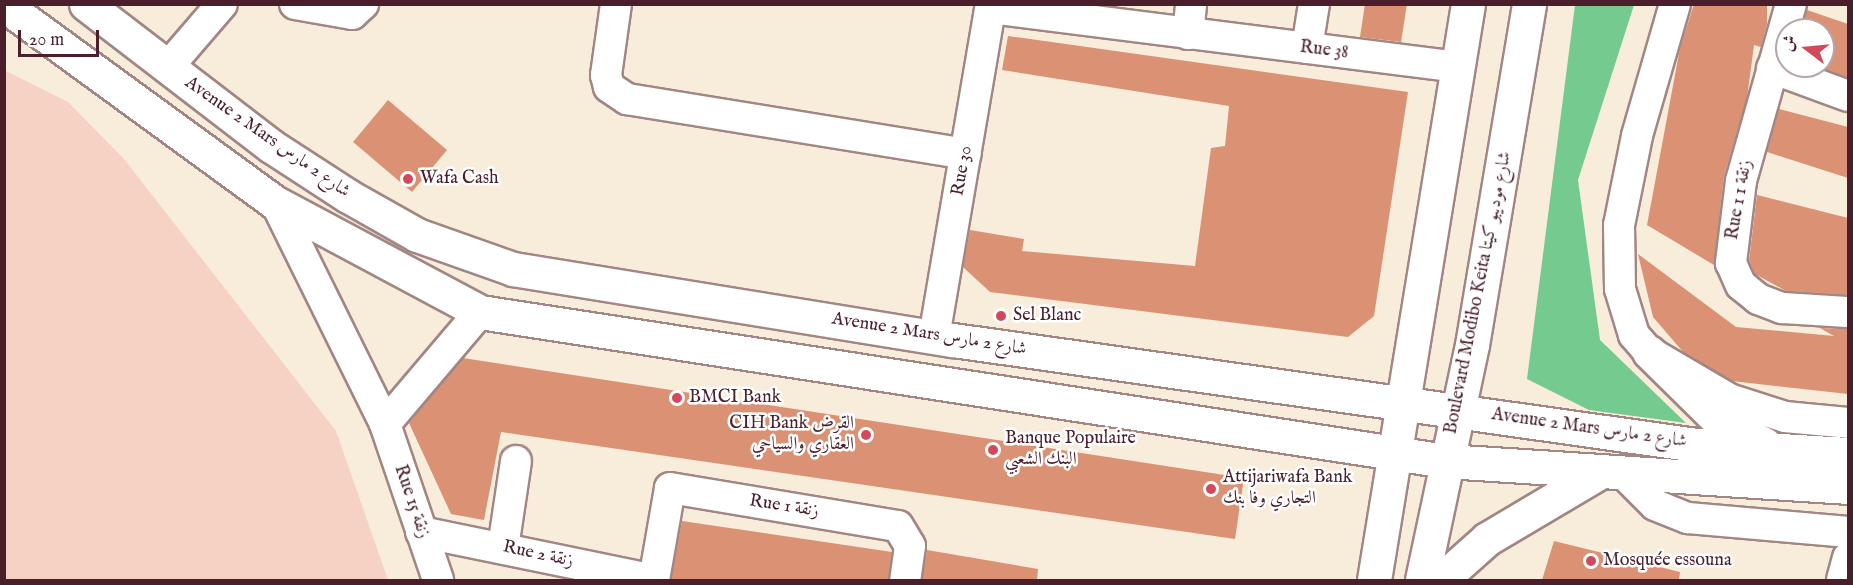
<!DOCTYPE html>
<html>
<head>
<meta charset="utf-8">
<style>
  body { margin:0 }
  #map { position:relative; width:1853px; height:585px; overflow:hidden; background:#f8ecdb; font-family:"IM FELL English",Amiri,serif }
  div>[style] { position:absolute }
  .built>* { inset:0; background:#f6d2c4 }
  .green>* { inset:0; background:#74ca8f }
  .building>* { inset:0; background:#db9174 }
  .roads { filter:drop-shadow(2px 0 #a18683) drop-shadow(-2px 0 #a18683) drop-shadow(0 2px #a18683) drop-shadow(0 -2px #a18683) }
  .minor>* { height:30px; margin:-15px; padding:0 15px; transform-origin:15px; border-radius:15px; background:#fff }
  .major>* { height:33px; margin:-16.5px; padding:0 16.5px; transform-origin:16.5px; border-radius:16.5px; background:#fff }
  .dots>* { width:16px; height:16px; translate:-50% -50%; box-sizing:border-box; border:3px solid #fff; border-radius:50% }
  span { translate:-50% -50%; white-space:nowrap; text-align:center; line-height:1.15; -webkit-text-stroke:5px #fff; paint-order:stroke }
  .street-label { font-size:18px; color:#4a1f2b }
  .poi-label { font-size:18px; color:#4a1f2b }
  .left { translate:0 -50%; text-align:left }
  .right { translate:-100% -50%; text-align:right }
  .frame { position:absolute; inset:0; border:6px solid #4a1f2b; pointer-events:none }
  .north { position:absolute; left:1775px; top:18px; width:60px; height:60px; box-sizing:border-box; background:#fff; border:2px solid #b7a5aa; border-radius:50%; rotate:286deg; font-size:16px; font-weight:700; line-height:24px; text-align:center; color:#4a1f2b }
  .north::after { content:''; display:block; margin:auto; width:21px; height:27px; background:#d1495b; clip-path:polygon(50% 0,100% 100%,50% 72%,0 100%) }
  .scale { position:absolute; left:18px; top:30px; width:81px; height:27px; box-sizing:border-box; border:3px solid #4a1f2b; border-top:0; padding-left:8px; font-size:18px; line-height:21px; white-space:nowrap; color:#4a1f2b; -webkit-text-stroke:4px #fff; paint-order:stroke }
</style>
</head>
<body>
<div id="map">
  <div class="built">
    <div style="clip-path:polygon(4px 70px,68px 102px,124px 159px,336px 431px,388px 580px,5px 579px)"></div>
  </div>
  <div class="green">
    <div style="clip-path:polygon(1575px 5px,1634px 5px,1578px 180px,1600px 340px,1686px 423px,1589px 410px,1527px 379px)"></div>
  </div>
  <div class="building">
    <div style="clip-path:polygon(1365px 4px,1407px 4px,1401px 42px,1360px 37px)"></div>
    <div style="clip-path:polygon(1694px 4px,1767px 4px,1767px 24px,1761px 47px,1754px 45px,1747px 98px,1724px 176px,1714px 265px,1647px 225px,1680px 48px)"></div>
    <div style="clip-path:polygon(1807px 10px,1848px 24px,1848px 78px,1816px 66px,1823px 66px,1823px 30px,1802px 30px)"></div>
    <div style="clip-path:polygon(1008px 36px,1408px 92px,1374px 316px,1348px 337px,990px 292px,963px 267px,970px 230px,1024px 239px,1022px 251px,1195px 266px,1211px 148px,1225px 146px,1229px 106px,1002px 70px)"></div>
    <div style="clip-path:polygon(388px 100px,447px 150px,412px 192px,353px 142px)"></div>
    <div style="clip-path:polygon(1779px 109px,1848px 127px,1848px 178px,1767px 152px)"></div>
    <div style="clip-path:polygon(1757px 195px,1848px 218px,1848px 295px,1786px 291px,1755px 274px,1749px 260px)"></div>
    <div style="clip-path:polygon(1638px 254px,1736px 327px,1834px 336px,1820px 328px,1848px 329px,1848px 394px,1732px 381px,1684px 353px,1653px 317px)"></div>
    <div style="clip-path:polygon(463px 358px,1244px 478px,1235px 539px,501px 432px,484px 520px,451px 514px,409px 423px)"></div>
    <div style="clip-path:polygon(682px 521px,892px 552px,888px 580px,671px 580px)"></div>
    <div style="clip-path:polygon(1554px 541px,1680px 572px,1679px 580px,1542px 580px)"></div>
    <div style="clip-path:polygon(927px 550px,1038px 569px,1037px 580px,922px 580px)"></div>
  </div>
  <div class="roads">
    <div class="minor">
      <div style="left:295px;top:4px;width:58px;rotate:10deg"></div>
      <div style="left:352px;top:14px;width:15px;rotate:-42deg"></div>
      <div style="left:616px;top:4px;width:72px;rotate:98deg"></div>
      <div style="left:606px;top:75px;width:12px;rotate:76deg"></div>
      <div style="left:609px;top:87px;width:22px;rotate:34deg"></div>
      <div style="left:627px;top:99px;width:343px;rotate:9.2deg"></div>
      <div style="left:1675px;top:4px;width:137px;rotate:106.1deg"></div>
      <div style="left:1637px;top:136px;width:91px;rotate:101.4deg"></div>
      <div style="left:1619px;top:225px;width:64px;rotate:89.1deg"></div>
      <div style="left:1620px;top:289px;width:48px;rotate:73.1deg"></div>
      <div style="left:1634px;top:335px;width:23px;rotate:49deg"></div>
      <div style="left:1649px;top:352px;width:93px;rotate:30.4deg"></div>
      <div style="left:1729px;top:399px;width:59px;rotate:17.8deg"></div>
      <div style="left:1785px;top:417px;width:63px;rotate:5.4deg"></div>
      <div style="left:1791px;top:4px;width:184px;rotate:105.8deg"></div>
      <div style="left:1741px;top:181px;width:83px;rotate:97deg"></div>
      <div style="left:1731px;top:263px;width:24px;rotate:66deg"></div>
      <div style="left:1741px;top:285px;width:22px;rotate:39deg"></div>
      <div style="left:1758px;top:299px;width:26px;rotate:21deg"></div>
      <div style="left:1782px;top:308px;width:66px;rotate:3.5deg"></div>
      <div style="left:991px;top:8px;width:472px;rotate:7.2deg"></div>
      <div style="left:1188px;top:34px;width:30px;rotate:-84deg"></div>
      <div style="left:1307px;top:48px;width:45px;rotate:-81deg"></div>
      <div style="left:167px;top:68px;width:84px;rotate:-49.3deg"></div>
      <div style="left:1772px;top:68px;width:81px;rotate:20.2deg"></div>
      <div style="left:276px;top:203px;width:246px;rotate:63.7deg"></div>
      <div style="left:385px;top:424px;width:165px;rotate:71.2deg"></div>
      <div style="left:934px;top:337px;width:338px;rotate:-80.3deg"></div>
      <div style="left:385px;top:424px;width:147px;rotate:-49.7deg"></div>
      <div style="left:1625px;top:475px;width:42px;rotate:45deg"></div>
      <div style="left:1655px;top:505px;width:35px;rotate:22deg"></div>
      <div style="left:1688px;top:518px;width:161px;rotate:5deg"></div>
      <div style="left:421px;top:532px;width:238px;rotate:11.6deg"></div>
      <div style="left:503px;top:548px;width:88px;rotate:-81.5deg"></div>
      <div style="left:654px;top:580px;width:93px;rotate:-80.1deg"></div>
      <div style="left:670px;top:488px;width:231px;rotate:9.5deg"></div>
      <div style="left:898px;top:526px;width:23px;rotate:59deg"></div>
      <div style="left:910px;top:546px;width:34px;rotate:98deg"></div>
      <div style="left:1842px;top:580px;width:23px;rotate:-75deg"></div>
    </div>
    <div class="major">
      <div style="left:86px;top:4px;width:233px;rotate:37.5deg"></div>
      <div style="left:271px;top:146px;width:92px;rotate:33deg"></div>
      <div style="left:348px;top:196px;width:79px;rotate:29.5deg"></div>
      <div style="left:417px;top:235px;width:102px;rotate:19.5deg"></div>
      <div style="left:513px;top:269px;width:446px;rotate:9.2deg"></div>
      <div style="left:953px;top:340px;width:750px;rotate:8.04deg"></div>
      <div style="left:1696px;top:445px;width:152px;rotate:3.4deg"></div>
      <div style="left:4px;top:5px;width:336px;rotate:36.1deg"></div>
      <div style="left:276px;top:203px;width:231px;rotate:28.1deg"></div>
      <div style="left:480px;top:312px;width:977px;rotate:8.77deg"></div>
      <div style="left:1446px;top:461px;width:403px;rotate:3.7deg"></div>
      <div style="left:1649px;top:352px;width:98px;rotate:44.6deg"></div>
      <div style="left:1719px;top:421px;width:51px;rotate:27.1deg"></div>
      <div style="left:1374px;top:580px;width:584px;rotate:-80.73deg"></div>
      <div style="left:1422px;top:580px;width:240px;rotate:-78deg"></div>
      <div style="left:1472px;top:345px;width:346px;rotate:-80.5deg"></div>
      <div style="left:1441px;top:580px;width:62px;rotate:-41.7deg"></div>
      <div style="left:1487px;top:539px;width:129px;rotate:-30.7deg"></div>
    </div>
  </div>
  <div class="dots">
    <div style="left:408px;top:179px;background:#d1495b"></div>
    <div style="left:1001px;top:316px;background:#d1495b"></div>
    <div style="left:677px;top:398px;background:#d1495b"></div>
    <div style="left:866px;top:435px;background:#d1495b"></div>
    <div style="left:993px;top:450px;background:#d1495b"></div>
    <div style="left:1211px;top:489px;background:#d1495b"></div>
    <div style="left:1591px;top:561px;background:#d1495b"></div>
  </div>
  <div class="street-label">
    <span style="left:1324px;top:51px;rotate:7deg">Rue 38</span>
    <span style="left:267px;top:138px;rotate:35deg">Avenue 2 Mars شارع 2 مارس</span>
    <span style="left:963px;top:171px;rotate:-80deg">Rue 30</span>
    <span style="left:1740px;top:200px;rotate:-80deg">Rue 1 زنقة 1</span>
    <span style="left:1479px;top:293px;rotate:-79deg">Boulevard Modibo Keita شارع موديبو كيتا</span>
    <span style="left:929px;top:335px;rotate:9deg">Avenue 2 Mars شارع 2 مارس</span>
    <span style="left:1589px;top:429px;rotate:8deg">Avenue 2 Mars شارع 2 مارس</span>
    <span style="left:411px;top:502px;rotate:71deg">Rue 15 زنقة</span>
    <span style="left:784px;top:507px;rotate:9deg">Rue 1 زنقة</span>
    <span style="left:538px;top:555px;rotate:12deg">Rue 2 زنقة</span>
  </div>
  <div class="poi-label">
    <span class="left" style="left:420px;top:179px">Wafa Cash</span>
    <span class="left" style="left:1013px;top:316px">Sel Blanc</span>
    <span class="left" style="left:689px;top:398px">BMCI Bank</span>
    <span class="right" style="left:854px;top:435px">CIH Bank القرض<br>العقاري والسياحي</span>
    <span class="left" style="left:1005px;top:450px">Banque Populaire<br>البنك الشعبي</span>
    <span class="left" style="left:1223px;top:489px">Attijariwafa Bank<br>التجاري وفا بنك</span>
    <span class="left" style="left:1603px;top:561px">Mosquée essouna</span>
  </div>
  <div class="frame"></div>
  <div class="north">ش</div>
  <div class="scale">20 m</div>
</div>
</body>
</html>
